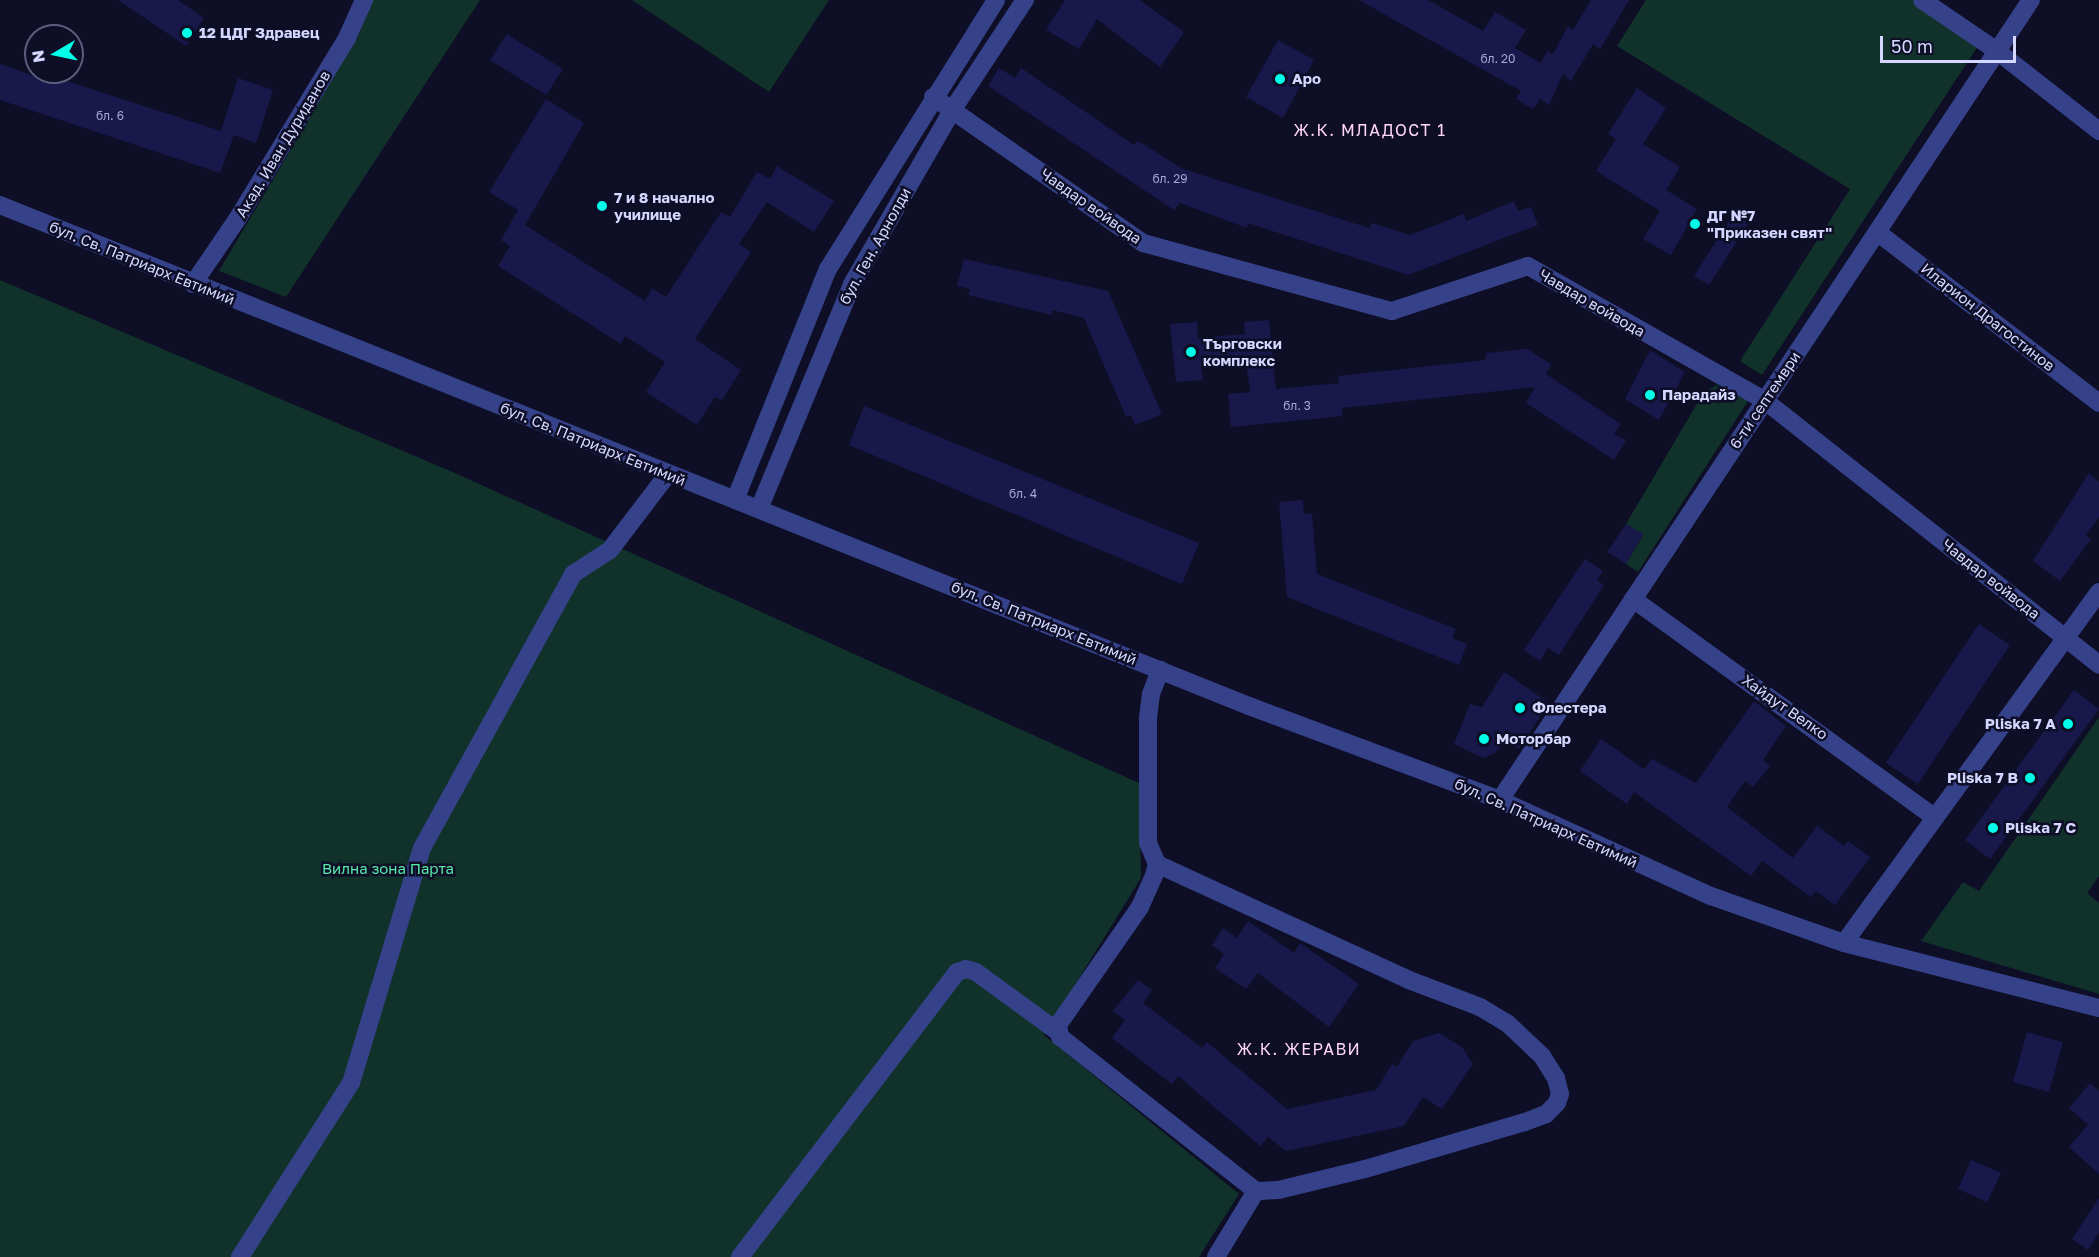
<!DOCTYPE html>
<html>
<head>
<meta charset="utf-8">
<style>
  body { margin:0 }
  #map { position:relative; width:2099px; height:1257px; overflow:hidden; background:#0e0e27; font-family:"Golos Text",sans-serif }
  div>[style] { position:absolute }
  .green>* { inset:0; background:#10322a }
  .building>* { inset:0; background:#19184a }
  .minor>* { height:18px; margin:-9px; padding:0 9px; transform-origin:9px; border-radius:9px; background:#354289 }
  .dots>* { width:16px; height:16px; translate:-50% -50%; box-sizing:border-box; border:3px solid #0e0e27; border-radius:50% }
  span { translate:-50% -50%; white-space:nowrap; text-align:center; line-height:1.15; -webkit-text-stroke:5px #0e0e27; paint-order:stroke }
  .number-label { font-size:12px; color:#a5a7d2 }
  .number-label span { -webkit-text-stroke-width:0 }
  .poi-label { font-size:15px; color:#d4d7ff; font-weight:700 }
  .left { translate:0 -50%; text-align:left }
  .right { translate:-100% -50%; text-align:right }
  .street-label { font-size:15px; color:#d4d7ff }
  .park-label { font-size:15px; color:#57e8a9 }
  .neighbourhood-label { font-size:16px; color:#ffd6f8; letter-spacing:1.5px }
  .north { position:absolute; left:24px; top:24px; width:60px; height:60px; box-sizing:border-box; background:#0e0e27; border:2px solid #5d5e7d; border-radius:50%; rotate:261deg; font-size:16px; font-weight:700; line-height:24px; text-align:center; color:#d4d7ff }
  .north::after { content:''; display:block; margin:auto; width:21px; height:27px; background:#00ffe9; clip-path:polygon(50% 0,100% 100%,50% 72%,0 100%) }
  .scale { position:absolute; left:1880px; top:36px; width:136px; height:27px; box-sizing:border-box; border:3px solid #d4d7ff; border-top:0; padding-left:8px; font-size:18px; line-height:21px; white-space:nowrap; color:#d4d7ff; -webkit-text-stroke:4px #0e0e27; paint-order:stroke }
</style>
</head>
<body>
<div id="map">
  <div class="green">
    <div style="clip-path:polygon(373px 0,480px 0,286px 297px,219px 271px,359px 34px)"></div>
    <div style="clip-path:polygon(632px 0,829px 0,769px 92px)"></div>
    <div style="clip-path:polygon(1646px 0,1912px 0,1980px 43px,1762px 375px,1740px 361px,1850px 189px,1617px 46px)"></div>
    <div style="clip-path:polygon(0 280px,455px 473px,1139px 783px,1141px 878px,1044px 1035px,1239px 1194px,1199px 1257px,0 1257px)"></div>
    <div style="clip-path:polygon(1717px 385px,1748px 401px,1638px 572px,1626px 564px,1643px 535px,1626px 524px,1704px 392px)"></div>
    <div style="clip-path:polygon(2099px 717px,2099px 876px,2087px 893px,2099px 903px,2099px 994px,1921px 941px,1963px 882px,1979px 891px)"></div>
  </div>
  <div class="building">
    <div style="clip-path:polygon(118px 0,178px 0,204px 18px,186px 46px)"></div>
    <div style="clip-path:polygon(1065px 0,1140px 0,1184px 32px,1160px 67px,1097px 19px,1079px 49px,1046px 30px)"></div>
    <div style="clip-path:polygon(1359px 0,1428px 0,1483px 31px,1495px 12px,1526px 30px,1515px 48px,1541px 63px,1547px 51px,1553px 54px,1568px 26px,1573px 30px,1591px 0,1629px 0,1600px 49px,1593px 44px,1571px 81px,1563px 74px,1549px 105px,1540px 99px,1533px 109px,1516px 99px,1521px 91px)"></div>
    <div style="clip-path:polygon(507px 34px,563px 69px,546px 95px,490px 60px)"></div>
    <div style="clip-path:polygon(1278px 40px,1314px 60px,1283px 118px,1246px 97px)"></div>
    <div style="clip-path:polygon(0 64px,32px 75px,33px 70px,221px 131px,238px 78px,273px 90px,256px 143px,234px 135px,220px 173px,0 100px)"></div>
    <div style="clip-path:polygon(999px 68px,1015px 78px,1021px 68px,1134px 145px,1138px 141px,1183px 169px,1369px 228px,1372px 223px,1410px 235px,1464px 214px,1466px 221px,1514px 201px,1518px 211px,1531px 207px,1538px 225px,1408px 275px,1248px 223px,1247px 228px,1180px 203px,1174px 210px,988px 86px)"></div>
    <div style="clip-path:polygon(1637px 88px,1666px 108px,1643px 144px,1680px 167px,1666px 190px,1697px 209px,1671px 255px,1643px 239px,1660px 211px,1596px 171px,1616px 139px,1608px 134px)"></div>
    <div style="clip-path:polygon(546px 99px,584px 123px,525px 225px,645px 301px,652px 288px,666px 297px,721px 212px,730px 217px,757px 172px,770px 179px,777px 166px,834px 201px,814px 232px,767px 202px,739px 244px,751px 252px,695px 339px,741px 370px,722px 400px,715px 397px,697px 425px,646px 392px,665px 362px,625px 336px,621px 344px,498px 266px,510px 246px,501px 240px,518px 210px,489px 192px)"></div>
    <div style="clip-path:polygon(1734px 213px,1749px 222px,1709px 285px,1694px 276px)"></div>
    <div style="clip-path:polygon(964px 259px,1108px 291px,1162px 414px,1135px 425px,1131px 415px,1126px 417px,1084px 318px,1052px 310px,1052px 315px,968px 295px,970px 289px,957px 286px)"></div>
    <div style="clip-path:polygon(1269px 320px,1276px 389px,1339px 383px,1338px 376px,1485px 360px,1486px 353px,1527px 349px,1551px 364px,1546px 374px,1621px 424px,1614px 434px,1626px 440px,1614px 460px,1526px 403px,1535px 387px,1342px 408px,1343px 416px,1231px 427px,1228px 394px,1250px 392px,1246px 361px,1201px 365px,1203px 380px,1176px 382px,1170px 324px,1197px 322px,1198px 338px,1245px 334px,1244px 322px)"></div>
    <div style="clip-path:polygon(1650px 350px,1685px 372px,1659px 420px,1625px 399px)"></div>
    <div style="clip-path:polygon(864px 406px,1199px 543px,1182px 584px,849px 445px)"></div>
    <div style="clip-path:polygon(2089px 473px,2099px 482px,2099px 517px,2086px 535px,2091px 539px,2060px 581px,2033px 561px)"></div>
    <div style="clip-path:polygon(1303px 500px,1304px 514px,1312px 513px,1317px 574px,1456px 629px,1452px 638px,1467px 644px,1459px 665px,1287px 597px,1279px 502px)"></div>
    <div style="clip-path:polygon(1626px 524px,1643px 534px,1626px 564px,1607px 552px)"></div>
    <div style="clip-path:polygon(1585px 559px,1603px 571px,1597px 580px,1604px 585px,1559px 655px,1548px 648px,1540px 661px,1524px 650px)"></div>
    <div style="clip-path:polygon(1979px 624px,2010px 645px,1918px 784px,1886px 763px)"></div>
    <div style="clip-path:polygon(1504px 672px,1549px 703px,1519px 749px,1505px 740px,1495px 753px,1483px 758px,1454px 744px,1470px 704px,1482px 707px)"></div>
    <div style="clip-path:polygon(2074px 690px,2099px 709px,1990px 859px,1965px 840px)"></div>
    <div style="clip-path:polygon(1754px 701px,1786px 726px,1763px 760px,1770px 766px,1753px 787px,1745px 781px,1727px 807px,1793px 858px,1817px 826px,1844px 846px,1848px 841px,1870px 857px,1835px 905px,1816px 891px,1811px 897px,1762px 861px,1751px 876px,1634px 792px,1627px 804px,1580px 771px,1601px 739px,1644px 769px,1652px 759px,1696px 783px)"></div>
    <div style="clip-path:polygon(1248px 921px,1294px 953px,1300px 943px,1359px 984px,1329px 1027px,1258px 973px,1246px 989px,1215px 968px,1224px 954px,1212px 945px,1223px 928px,1237px 938px)"></div>
    <div style="clip-path:polygon(1138px 980px,1152px 990px,1143px 1003px,1202px 1048px,1207px 1042px,1287px 1109px,1376px 1090px,1392px 1064px,1397px 1067px,1413px 1041px,1439px 1033px,1462px 1047px,1473px 1064px,1442px 1109px,1423px 1097px,1404px 1126px,1286px 1151px,1268px 1137px,1260px 1146px,1178px 1076px,1172px 1084px,1112px 1038px,1125px 1020px,1113px 1011px)"></div>
    <div style="clip-path:polygon(2027px 1032px,2063px 1042px,2049px 1092px,2013px 1082px)"></div>
    <div style="clip-path:polygon(2090px 1083px,2099px 1091px,2099px 1174px,2069px 1147px,2088px 1125px,2069px 1108px)"></div>
    <div style="clip-path:polygon(1971px 1160px,2001px 1173px,1987px 1202px,1958px 1189px)"></div>
    <div style="clip-path:polygon(2099px 1198px,2099px 1232px,2088px 1250px,2072px 1239px)"></div>
  </div>
  <div class="minor">
    <div style="left:1922px;top:0;width:91px;rotate:34.2deg"></div>
    <div style="left:1997px;top:51px;width:130px;rotate:38.1deg"></div>
    <div style="left:933px;top:97px;width:256px;rotate:34.8deg"></div>
    <div style="left:1143px;top:243px;width:258px;rotate:15.3deg"></div>
    <div style="left:1392px;top:311px;width:143px;rotate:-18.3deg"></div>
    <div style="left:1528px;top:266px;width:271px;rotate:29.6deg"></div>
    <div style="left:1764px;top:400px;width:427px;rotate:38.3deg"></div>
    <div style="left:0;top:205px;width:1346px;rotate:21.86deg"></div>
    <div style="left:1249px;top:706px;width:268px;rotate:20.5deg"></div>
    <div style="left:1500px;top:800px;width:232px;rotate:24.5deg"></div>
    <div style="left:1711px;top:896px;width:141px;rotate:19.5deg"></div>
    <div style="left:1844px;top:943px;width:263px;rotate:14.3deg"></div>
    <div style="left:1877px;top:232px;width:280px;rotate:37.6deg"></div>
    <div style="left:193px;top:284px;width:80px;rotate:-55.7deg"></div>
    <div style="left:238px;top:218px;width:210px;rotate:-58.8deg"></div>
    <div style="left:347px;top:38px;width:42px;rotate:-65.9deg"></div>
    <div style="left:735px;top:500px;width:249px;rotate:-68.1deg"></div>
    <div style="left:828px;top:269px;width:317px;rotate:-58deg"></div>
    <div style="left:759px;top:509px;width:243px;rotate:-67.5deg"></div>
    <div style="left:852px;top:284px;width:202px;rotate:-60deg"></div>
    <div style="left:953px;top:109px;width:131px;rotate:-56.6deg"></div>
    <div style="left:1633px;top:599px;width:373px;rotate:35.9deg"></div>
    <div style="left:1500px;top:800px;width:960px;rotate:-56.43deg"></div>
    <div style="left:1157px;top:864px;width:277px;rotate:24.7deg"></div>
    <div style="left:1409px;top:980px;width:76px;rotate:20.8deg"></div>
    <div style="left:1480px;top:1007px;width:31px;rotate:31deg"></div>
    <div style="left:1507px;top:1023px;width:48px;rotate:43.3deg"></div>
    <div style="left:1542px;top:1056px;width:26px;rotate:58deg"></div>
    <div style="left:1556px;top:1078px;width:16px;rotate:76deg"></div>
    <div style="left:1560px;top:1094px;width:9px;rotate:108deg"></div>
    <div style="left:1557px;top:1103px;width:16px;rotate:135deg"></div>
    <div style="left:1546px;top:1114px;width:22px;rotate:159deg"></div>
    <div style="left:1525px;top:1122px;width:167px;rotate:163.6deg"></div>
    <div style="left:1365px;top:1169px;width:89px;rotate:166.4deg"></div>
    <div style="left:1278px;top:1190px;width:22px;rotate:177deg"></div>
    <div style="left:1256px;top:1191px;width:249px;rotate:-141.8deg"></div>
    <div style="left:1060px;top:1037px;width:12px;rotate:-99deg"></div>
    <div style="left:1058px;top:1025px;width:144px;rotate:-55.2deg"></div>
    <div style="left:1140px;top:907px;width:34px;rotate:-66deg"></div>
    <div style="left:1154px;top:876px;width:12px;rotate:-76deg"></div>
    <div style="left:1157px;top:864px;width:23px;rotate:-113deg"></div>
    <div style="left:1148px;top:843px;width:125px;rotate:-90deg"></div>
    <div style="left:1148px;top:718px;width:24px;rotate:-83deg"></div>
    <div style="left:1151px;top:694px;width:26px;rotate:-69deg"></div>
    <div style="left:1844px;top:943px;width:434px;rotate:-54deg"></div>
    <div style="left:240px;top:1257px;width:206px;rotate:-57.5deg"></div>
    <div style="left:351px;top:1083px;width:245px;rotate:-73.2deg"></div>
    <div style="left:422px;top:848px;width:313px;rotate:-61.1deg"></div>
    <div style="left:573px;top:574px;width:44px;rotate:-33deg"></div>
    <div style="left:610px;top:550px;width:96px;rotate:-52.7deg"></div>
    <div style="left:740px;top:1257px;width:358px;rotate:-52.7deg"></div>
    <div style="left:957px;top:972px;width:9px;rotate:-18deg"></div>
    <div style="left:966px;top:969px;width:10px;rotate:17deg"></div>
    <div style="left:976px;top:972px;width:100px;rotate:36.1deg"></div>
    <div style="left:1216px;top:1257px;width:77px;rotate:-58.8deg"></div>
  </div>
  <div class="dots">
    <div style="left:187px;top:33px;background:#00ffe9"></div>
    <div style="left:1280px;top:79px;background:#00ffe9"></div>
    <div style="left:602px;top:206px;background:#00ffe9"></div>
    <div style="left:1695px;top:224px;background:#00ffe9"></div>
    <div style="left:1191px;top:352px;background:#00ffe9"></div>
    <div style="left:1650px;top:395px;background:#00ffe9"></div>
    <div style="left:1520px;top:708px;background:#00ffe9"></div>
    <div style="left:2068px;top:724px;background:#00ffe9"></div>
    <div style="left:1484px;top:739px;background:#00ffe9"></div>
    <div style="left:2030px;top:778px;background:#00ffe9"></div>
    <div style="left:1993px;top:828px;background:#00ffe9"></div>
  </div>
  <div class="number-label">
    <span style="left:1498px;top:59px">бл. 20</span>
    <span style="left:110px;top:116px">бл. 6</span>
    <span style="left:1170px;top:179px">бл. 29</span>
    <span style="left:1297px;top:406px">бл. 3</span>
    <span style="left:1023px;top:494px">бл. 4</span>
  </div>
  <div class="poi-label">
    <span class="left" style="left:199px;top:33px">12 ЦДГ Здравец</span>
    <span class="left" style="left:1292px;top:79px">Аро</span>
    <span class="left" style="left:614px;top:206px">7 и 8 начално<br>училище</span>
    <span class="left" style="left:1707px;top:224px">ДГ №7<br>"Приказен свят"</span>
    <span class="left" style="left:1203px;top:352px">Търговски<br>комплекс</span>
    <span class="left" style="left:1662px;top:395px">Парадайз</span>
    <span class="left" style="left:1532px;top:708px">Флестера</span>
    <span class="right" style="left:2056px;top:724px">Pliska 7 A</span>
    <span class="left" style="left:1496px;top:739px">Моторбар</span>
    <span class="right" style="left:2018px;top:778px">Pliska 7 B</span>
    <span class="left" style="left:2005px;top:828px">Pliska 7 C</span>
  </div>
  <div class="street-label">
    <span style="left:283px;top:144px;rotate:-59deg">Акад. Иван Дуриданов</span>
    <span style="left:1091px;top:206px;rotate:35deg">Чавдар войвода</span>
    <span style="left:875px;top:246px;rotate:-61deg">бул. Ген. Арнолди</span>
    <span style="left:142px;top:263px;rotate:22deg">бул. Св. Патриарх Евтимий</span>
    <span style="left:1592px;top:303px;rotate:30deg">Чавдар войвода</span>
    <span style="left:1988px;top:317px;rotate:38deg">Иларион Драгостинов</span>
    <span style="left:1765px;top:400px;rotate:-56deg">6-ти септември</span>
    <span style="left:593px;top:444px;rotate:22deg">бул. Св. Патриарх Евтимий</span>
    <span style="left:1991px;top:579px;rotate:38deg">Чавдар войвода</span>
    <span style="left:1044px;top:623px;rotate:22deg">бул. Св. Патриарх Евтимий</span>
    <span style="left:1785px;top:707px;rotate:35deg">Хайдут Велко</span>
    <span style="left:1546px;top:823px;rotate:24deg">бул. Св. Патриарх Евтимий</span>
  </div>
  <div class="park-label">
    <span style="left:388px;top:869px">Вилна зона Парта</span>
  </div>
  <div class="neighbourhood-label">
    <span style="left:1370px;top:130px">Ж.К. МЛАДОСТ 1</span>
    <span style="left:1299px;top:1049px">Ж.К. ЖЕРАВИ</span>
  </div>
  <div class="north">N</div>
  <div class="scale">50 m</div>
</div>
</body>
</html>
